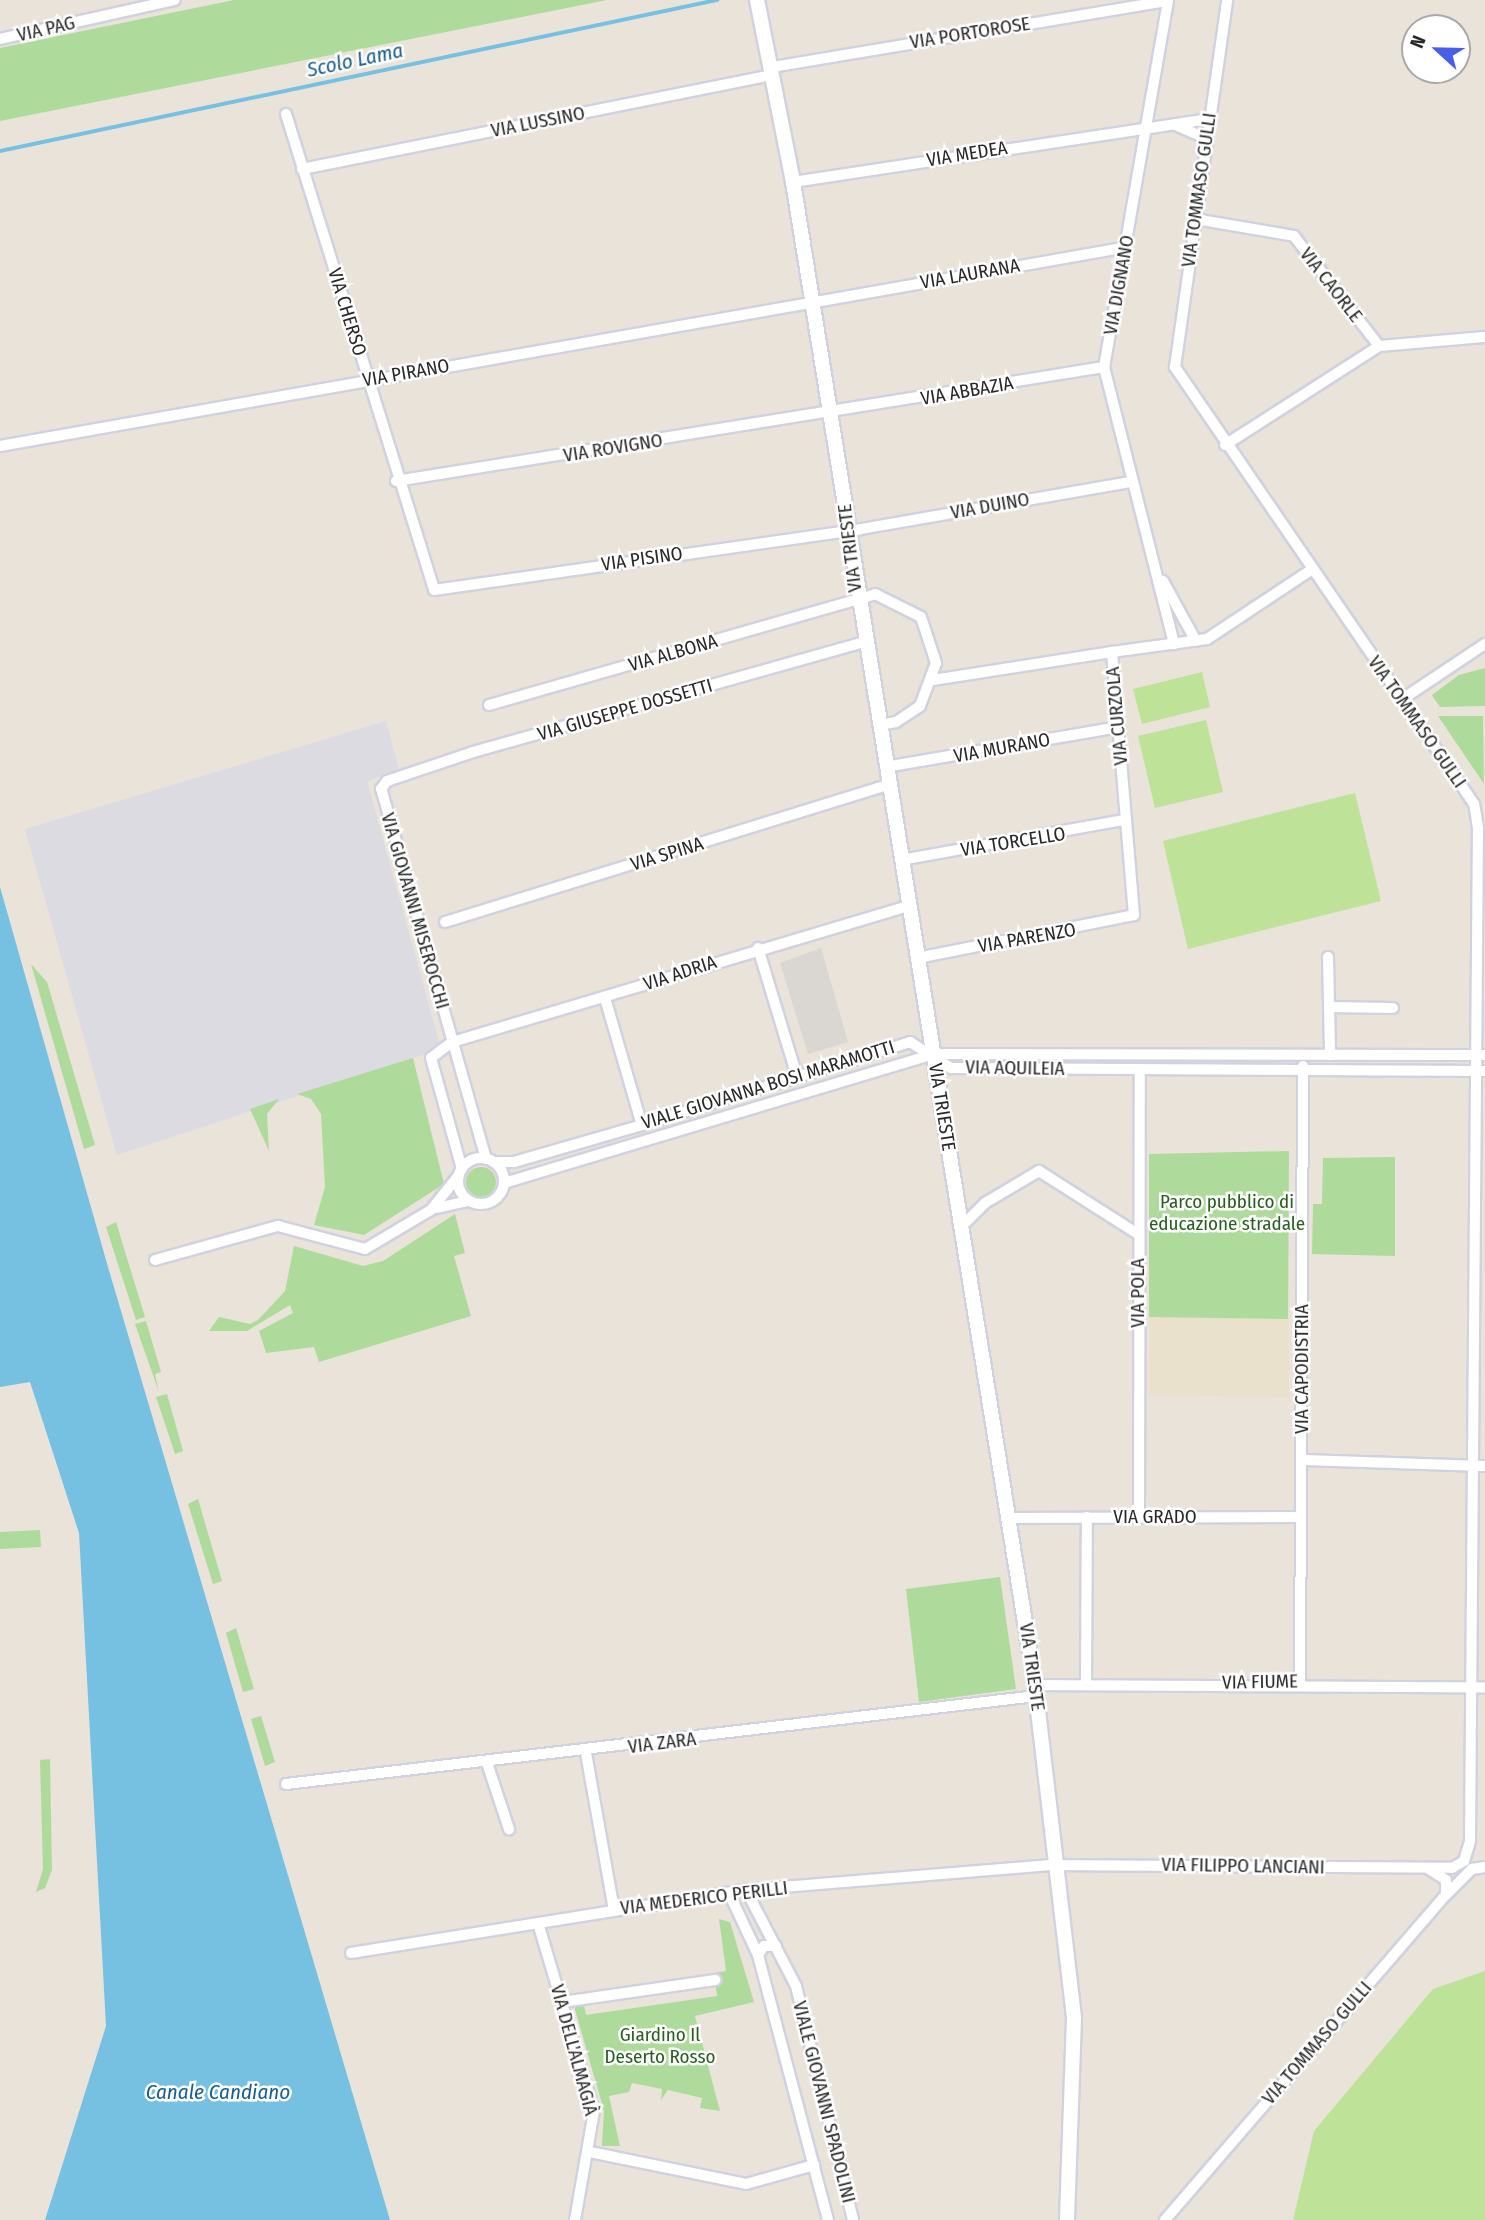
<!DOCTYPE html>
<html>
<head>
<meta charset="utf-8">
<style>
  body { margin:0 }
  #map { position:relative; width:1485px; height:2220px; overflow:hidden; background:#e9e3da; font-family:"Fira Sans Condensed",sans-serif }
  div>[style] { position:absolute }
  .industrial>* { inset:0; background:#dddbe2 }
  .education>* { inset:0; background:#e9e1cb }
  .green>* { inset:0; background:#aedb9b }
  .round { border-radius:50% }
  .pitch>* { inset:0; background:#bee298 }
  .plaza>* { inset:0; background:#dad6d1 }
  .water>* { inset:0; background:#76c0e2 }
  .stream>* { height:3.5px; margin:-1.75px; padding:0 1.75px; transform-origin:1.75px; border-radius:1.75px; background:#76c0e2 }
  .roads { filter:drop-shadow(2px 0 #d0d2df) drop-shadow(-2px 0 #d0d2df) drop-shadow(0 2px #d0d2df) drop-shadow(0 -2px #d0d2df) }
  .street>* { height:10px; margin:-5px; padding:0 5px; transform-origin:5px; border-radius:5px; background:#fff }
  .street>.ring { margin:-5px; padding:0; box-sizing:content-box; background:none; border:10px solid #fff; border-radius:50% }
  .secondary>* { height:14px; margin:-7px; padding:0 7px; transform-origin:7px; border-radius:7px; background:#fff }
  span { translate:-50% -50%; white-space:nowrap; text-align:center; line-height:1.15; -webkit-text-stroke:5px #fff; paint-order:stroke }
  .street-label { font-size:19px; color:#282828 }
  .park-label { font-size:19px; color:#295d20 }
  .water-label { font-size:21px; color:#195d8a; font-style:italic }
  .north { position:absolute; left:1401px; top:14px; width:70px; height:70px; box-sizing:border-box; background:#fff; border:2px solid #a9a9a9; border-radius:50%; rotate:292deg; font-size:19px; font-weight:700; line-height:28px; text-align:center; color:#282828 }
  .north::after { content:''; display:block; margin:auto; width:24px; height:32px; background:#485de8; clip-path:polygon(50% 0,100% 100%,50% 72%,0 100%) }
</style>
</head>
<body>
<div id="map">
  <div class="industrial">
    <div style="clip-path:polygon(386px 721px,399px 770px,367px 781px,441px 1049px,117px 1155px,25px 829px)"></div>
  </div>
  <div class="education">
    <div style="clip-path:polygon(1150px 1272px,1288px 1273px,1289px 1397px,1149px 1395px)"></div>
  </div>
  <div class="green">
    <div style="clip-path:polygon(234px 0,607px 0,0 121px,0 48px)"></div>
    <div style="clip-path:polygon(1485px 668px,1485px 706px,1440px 707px,1432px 695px,1459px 675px)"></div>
    <div style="clip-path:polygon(1438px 716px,1483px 716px,1484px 784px)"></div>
    <div style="clip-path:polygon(31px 964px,47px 982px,95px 1145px,84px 1149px)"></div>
    <div style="clip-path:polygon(413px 1058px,444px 1184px,364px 1235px,314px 1225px,325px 1187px,321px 1114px,311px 1099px,297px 1094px)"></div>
    <div style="clip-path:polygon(279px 1099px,267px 1114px,269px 1151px,250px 1109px)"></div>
    <div style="clip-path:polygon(1289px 1151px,1288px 1319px,1149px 1317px,1149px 1154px)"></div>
    <div style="clip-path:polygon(1395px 1157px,1395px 1256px,1312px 1254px,1313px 1204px,1322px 1204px,1323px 1158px)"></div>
    <div class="round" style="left:466px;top:1167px;width:30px;height:30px"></div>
    <div style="clip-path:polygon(455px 1214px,465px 1253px,454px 1256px,471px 1316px,319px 1362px,314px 1347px,266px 1353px,259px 1331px,293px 1313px,290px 1305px,247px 1331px,209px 1331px,219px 1317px,250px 1324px,258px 1320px,285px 1291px,294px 1246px,363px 1266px,383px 1261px)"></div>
    <div style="clip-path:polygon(116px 1222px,145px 1317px,136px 1320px,106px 1227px)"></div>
    <div style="clip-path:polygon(146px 1321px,161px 1372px,155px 1374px,159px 1392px,135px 1324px)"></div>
    <div style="clip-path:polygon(167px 1394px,183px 1451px,175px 1454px,156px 1397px)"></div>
    <div style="clip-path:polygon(198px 1499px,222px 1581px,213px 1584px,188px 1504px)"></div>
    <div style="clip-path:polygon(40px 1530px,41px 1547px,0 1549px,0 1532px)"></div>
    <div style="clip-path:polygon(1000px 1577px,1016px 1689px,919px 1702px,906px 1589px)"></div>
    <div style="clip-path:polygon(236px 1628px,254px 1689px,243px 1692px,226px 1633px)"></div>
    <div style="clip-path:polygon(261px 1716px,275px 1762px,265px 1766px,251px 1719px)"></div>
    <div style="clip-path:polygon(50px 1759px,52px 1870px,45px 1888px,36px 1892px,43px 1869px,40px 1760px)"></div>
    <div style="clip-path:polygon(719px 1919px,730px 1922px,754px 2002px,695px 2016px,720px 2111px,700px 2108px,702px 2098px,668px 2090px,661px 2100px,662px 2089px,632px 2083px,629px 2092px,609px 2096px,620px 2146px,602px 2146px,604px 2111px,574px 2006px,584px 2005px,586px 2015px,717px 1996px,714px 1973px,726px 1971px)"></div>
  </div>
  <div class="pitch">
    <div style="clip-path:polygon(1202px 672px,1210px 707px,1142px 724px,1133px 689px)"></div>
    <div style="clip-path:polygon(1206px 720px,1223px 792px,1155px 808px,1138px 736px)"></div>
    <div style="clip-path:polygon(1355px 793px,1381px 901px,1188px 949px,1163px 841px)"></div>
    <div style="clip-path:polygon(1485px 1971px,1485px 2220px,1293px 2220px,1314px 2131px,1433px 1989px)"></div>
  </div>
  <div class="plaza">
    <div style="clip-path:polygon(821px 948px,848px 1042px,808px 1054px,780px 963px)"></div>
  </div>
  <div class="water">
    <div style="clip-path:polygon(0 887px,108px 1267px,390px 2220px,45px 2220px,106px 2026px,79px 1533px,30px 1382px,0 1387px)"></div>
  </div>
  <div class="stream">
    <div style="left:0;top:151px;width:733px;rotate:-11.89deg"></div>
  </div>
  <div class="roads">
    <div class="street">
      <div style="left:0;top:39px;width:179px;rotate:-12.6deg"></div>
      <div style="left:772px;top:67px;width:401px;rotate:-9.5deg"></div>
      <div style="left:1168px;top:1px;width:372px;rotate:99.9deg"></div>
      <div style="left:1104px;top:367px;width:286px;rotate:75.8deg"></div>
      <div style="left:286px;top:114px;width:498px;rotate:72.7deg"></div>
      <div style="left:434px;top:590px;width:431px;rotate:-8.1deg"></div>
      <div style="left:861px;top:529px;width:274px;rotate:-9.9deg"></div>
      <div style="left:1175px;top:125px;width:34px;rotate:23deg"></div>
      <div style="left:302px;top:169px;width:480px;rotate:-11.3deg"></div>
      <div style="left:793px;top:182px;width:421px;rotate:-8.6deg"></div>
      <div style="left:1195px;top:219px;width:100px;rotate:9.7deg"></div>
      <div style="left:1294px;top:236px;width:139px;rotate:52.3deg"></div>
      <div style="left:1225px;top:445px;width:183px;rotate:-32.7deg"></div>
      <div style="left:1379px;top:346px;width:106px;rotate:-4.9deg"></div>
      <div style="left:0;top:446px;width:1144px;rotate:-10.01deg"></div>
      <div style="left:396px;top:481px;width:717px;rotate:-9.15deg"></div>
      <div style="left:1163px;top:581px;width:68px;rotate:61.2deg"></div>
      <div style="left:933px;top:680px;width:181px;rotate:-8.9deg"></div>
      <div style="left:1401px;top:700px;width:101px;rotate:-33.7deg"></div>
      <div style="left:489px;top:705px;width:402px;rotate:-16deg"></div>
      <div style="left:875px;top:594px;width:51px;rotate:26.6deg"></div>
      <div style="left:921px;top:617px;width:48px;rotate:71.9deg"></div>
      <div style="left:936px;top:663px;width:46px;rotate:110.4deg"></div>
      <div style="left:920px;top:706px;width:29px;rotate:146deg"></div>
      <div style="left:896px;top:722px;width:17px;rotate:170deg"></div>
      <div style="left:885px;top:767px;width:236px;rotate:-9.7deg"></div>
      <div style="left:901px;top:860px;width:226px;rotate:-10.2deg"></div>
      <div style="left:445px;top:922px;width:464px;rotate:-17.2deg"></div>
      <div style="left:758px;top:948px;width:134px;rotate:73.1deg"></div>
      <div style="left:1328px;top:957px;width:98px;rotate:88.8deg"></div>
      <div style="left:917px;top:958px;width:221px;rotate:-11.2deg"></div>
      <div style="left:1134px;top:915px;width:264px;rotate:-94.8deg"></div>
      <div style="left:1112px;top:652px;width:96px;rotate:-7.8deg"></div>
      <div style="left:1207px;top:639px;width:125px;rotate:-33.6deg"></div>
      <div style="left:605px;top:998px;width:132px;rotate:73.8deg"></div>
      <div style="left:1329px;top:1007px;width:64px;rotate:0.9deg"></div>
      <div style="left:452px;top:1042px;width:476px;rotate:-16.6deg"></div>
      <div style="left:452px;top:1042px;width:26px;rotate:143deg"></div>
      <div style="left:431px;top:1058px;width:115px;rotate:74.4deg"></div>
      <div class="ring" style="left:458px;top:1158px;width:36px;height:36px"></div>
      <div style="left:486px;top:1159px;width:385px;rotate:-105.8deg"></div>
      <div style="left:381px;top:789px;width:10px;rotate:-53deg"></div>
      <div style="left:387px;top:781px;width:91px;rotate:-18.6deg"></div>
      <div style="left:473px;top:752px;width:406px;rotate:-15.7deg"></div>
      <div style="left:493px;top:1162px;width:21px"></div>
      <div style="left:514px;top:1162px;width:133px;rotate:-16.1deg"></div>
      <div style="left:642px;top:1125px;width:281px;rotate:-17.2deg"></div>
      <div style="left:910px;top:1042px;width:49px;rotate:32.4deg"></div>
      <div style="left:951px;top:1068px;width:534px;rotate:0.32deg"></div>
      <div style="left:504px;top:1183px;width:448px;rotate:-16.7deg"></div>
      <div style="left:933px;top:1054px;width:552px;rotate:0.1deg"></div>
      <div style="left:437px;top:1208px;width:32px;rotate:-13deg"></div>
      <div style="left:961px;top:1227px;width:34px;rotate:-45deg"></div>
      <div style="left:985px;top:1203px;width:63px;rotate:-30.7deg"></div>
      <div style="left:1039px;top:1171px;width:117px;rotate:32.5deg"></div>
      <div style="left:155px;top:1260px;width:128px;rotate:-15.5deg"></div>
      <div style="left:278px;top:1226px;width:90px;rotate:14.8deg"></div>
      <div style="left:365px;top:1249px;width:77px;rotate:-30.6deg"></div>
      <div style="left:431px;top:1210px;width:45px;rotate:-51.3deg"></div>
      <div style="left:1302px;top:1460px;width:183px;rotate:1.9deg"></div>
      <div style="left:1139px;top:1516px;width:446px;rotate:-89.9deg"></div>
      <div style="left:1009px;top:1518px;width:292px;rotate:-0.2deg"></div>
      <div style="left:1300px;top:1682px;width:616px;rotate:-89.72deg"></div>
      <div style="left:1086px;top:1684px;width:167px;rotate:-89.7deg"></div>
      <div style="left:1035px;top:1685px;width:450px;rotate:0.3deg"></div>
      <div style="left:586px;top:1753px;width:159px;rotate:79.9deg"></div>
      <div style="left:487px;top:1763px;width:70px;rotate:71.6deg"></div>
      <div style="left:286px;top:1784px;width:755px;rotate:-6.69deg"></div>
      <div style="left:1429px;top:1869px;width:20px;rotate:33deg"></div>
      <div style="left:1446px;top:1880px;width:15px;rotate:90deg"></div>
      <div style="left:746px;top:1890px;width:108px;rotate:62.5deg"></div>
      <div style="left:796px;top:1986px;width:241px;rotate:76.3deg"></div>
      <div style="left:729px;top:1893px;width:68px;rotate:64.9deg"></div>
      <div style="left:538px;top:1923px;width:196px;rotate:73.4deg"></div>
      <div style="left:594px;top:2111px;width:111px;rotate:99.9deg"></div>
      <div style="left:776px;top:1946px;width:12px;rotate:180deg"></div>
      <div style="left:764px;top:1946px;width:11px;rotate:124deg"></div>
      <div style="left:758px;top:1955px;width:274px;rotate:75.2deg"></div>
      <div style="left:351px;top:1953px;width:400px;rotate:-9.1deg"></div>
      <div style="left:746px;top:1890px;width:303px;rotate:-4.7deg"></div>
      <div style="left:1048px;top:1865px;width:404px;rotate:0.4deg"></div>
      <div style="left:1452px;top:1868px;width:14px;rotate:-30deg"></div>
      <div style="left:1464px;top:1861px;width:21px;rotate:-73deg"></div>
      <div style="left:1470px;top:1841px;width:1013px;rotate:-89.55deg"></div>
      <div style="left:1478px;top:828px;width:24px;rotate:-99deg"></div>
      <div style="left:1474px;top:804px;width:30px;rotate:-124deg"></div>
      <div style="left:1457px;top:779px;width:499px;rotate:-124.4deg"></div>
      <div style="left:1175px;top:367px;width:371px;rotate:-81.9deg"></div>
      <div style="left:562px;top:2002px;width:155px;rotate:-8.2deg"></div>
      <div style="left:590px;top:2152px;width:159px;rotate:11.6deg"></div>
      <div style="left:746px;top:2184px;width:71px;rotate:-15.6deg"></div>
      <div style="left:1165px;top:2220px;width:430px;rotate:-49.2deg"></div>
      <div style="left:1446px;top:1895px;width:37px;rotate:-45deg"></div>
      <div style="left:1472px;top:1869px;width:13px;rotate:-9deg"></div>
    </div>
    <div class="secondary">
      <div style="left:757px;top:0;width:186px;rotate:78.8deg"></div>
      <div style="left:793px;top:182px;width:1522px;rotate:80.85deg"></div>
      <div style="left:1035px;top:1685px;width:335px;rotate:83.3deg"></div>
      <div style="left:1074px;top:2018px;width:202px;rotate:92deg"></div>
    </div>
  </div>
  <div class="street-label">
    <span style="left:46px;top:29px;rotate:-13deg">VIA PAG</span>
    <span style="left:970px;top:33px;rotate:-9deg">VIA PORTOROSE</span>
    <span style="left:538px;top:122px;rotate:-11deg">VIA LUSSINO</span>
    <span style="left:967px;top:154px;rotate:-9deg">VIA MEDEA</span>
    <span style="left:1199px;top:190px;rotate:-82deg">VIA TOMMASO GULLI</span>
    <span style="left:970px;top:274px;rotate:-10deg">VIA LAURANA</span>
    <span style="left:1119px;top:285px;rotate:-80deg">VIA DIGNANO</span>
    <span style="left:1331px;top:285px;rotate:52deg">VIA CAORLE</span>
    <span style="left:347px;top:312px;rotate:73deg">VIA CHERSO</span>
    <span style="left:406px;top:373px;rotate:-10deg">VIA PIRANO</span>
    <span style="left:967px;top:391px;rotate:-10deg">VIA ABBAZIA</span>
    <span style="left:613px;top:448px;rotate:-9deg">VIA ROVIGNO</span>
    <span style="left:990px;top:506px;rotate:-10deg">VIA DUINO</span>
    <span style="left:850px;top:548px;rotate:-97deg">VIA TRIESTE</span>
    <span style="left:642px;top:559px;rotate:-8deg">VIA PISINO</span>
    <span style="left:673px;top:653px;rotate:-16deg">VIA ALBONA</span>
    <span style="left:625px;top:710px;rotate:-16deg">VIA GIUSEPPE DOSSETTI</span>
    <span style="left:1117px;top:716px;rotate:-95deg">VIA CURZOLA</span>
    <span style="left:1417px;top:722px;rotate:55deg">VIA TOMMASO GULLI</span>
    <span style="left:1002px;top:748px;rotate:-10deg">VIA MURANO</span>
    <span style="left:1013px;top:842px;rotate:-9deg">VIA TORCELLO</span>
    <span style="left:667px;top:854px;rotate:-17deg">VIA SPINA</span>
    <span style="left:415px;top:911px;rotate:74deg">VIA GIOVANNI MISEROCCHI</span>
    <span style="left:1027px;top:938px;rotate:-10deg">VIA PARENZO</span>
    <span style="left:680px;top:973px;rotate:-18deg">VIA ADRIA</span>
    <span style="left:1015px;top:1068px;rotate:1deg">VIA AQUILEIA</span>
    <span style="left:768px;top:1085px;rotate:-17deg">VIALE GIOVANNA BOSI MARAMOTTI</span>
    <span style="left:942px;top:1107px;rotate:81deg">VIA TRIESTE</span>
    <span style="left:1138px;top:1293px;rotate:-90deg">VIA POLA</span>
    <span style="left:1302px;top:1369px;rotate:-90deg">VIA CAPODISTRIA</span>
    <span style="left:1155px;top:1517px">VIA GRADO</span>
    <span style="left:1032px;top:1667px;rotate:82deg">VIA TRIESTE</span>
    <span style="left:1260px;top:1682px;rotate:-1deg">VIA FIUME</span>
    <span style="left:662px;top:1743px;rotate:-7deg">VIA ZARA</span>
    <span style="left:1243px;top:1866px;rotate:1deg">VIA FILIPPO LANCIANI</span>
    <span style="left:704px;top:1898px;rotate:-7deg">VIA MEDERICO PERILLI</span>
    <span style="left:1317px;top:2043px;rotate:-49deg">VIA TOMMASO GULLI</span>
    <span style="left:574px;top:2050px;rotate:75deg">VIA DELL'ALMAGIÀ</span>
    <span style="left:824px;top:2102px;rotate:76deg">VIALE GIOVANNI SPADOLINI</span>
  </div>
  <div class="park-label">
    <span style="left:1227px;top:1213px">Parco pubblico di<br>educazione stradale</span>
    <span style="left:660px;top:2046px">Giardino Il<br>Deserto Rosso</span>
  </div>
  <div class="water-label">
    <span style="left:355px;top:60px;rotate:-12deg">Scolo Lama</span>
    <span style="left:218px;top:2092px">Canale Candiano</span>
  </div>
  <div class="north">N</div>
</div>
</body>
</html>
